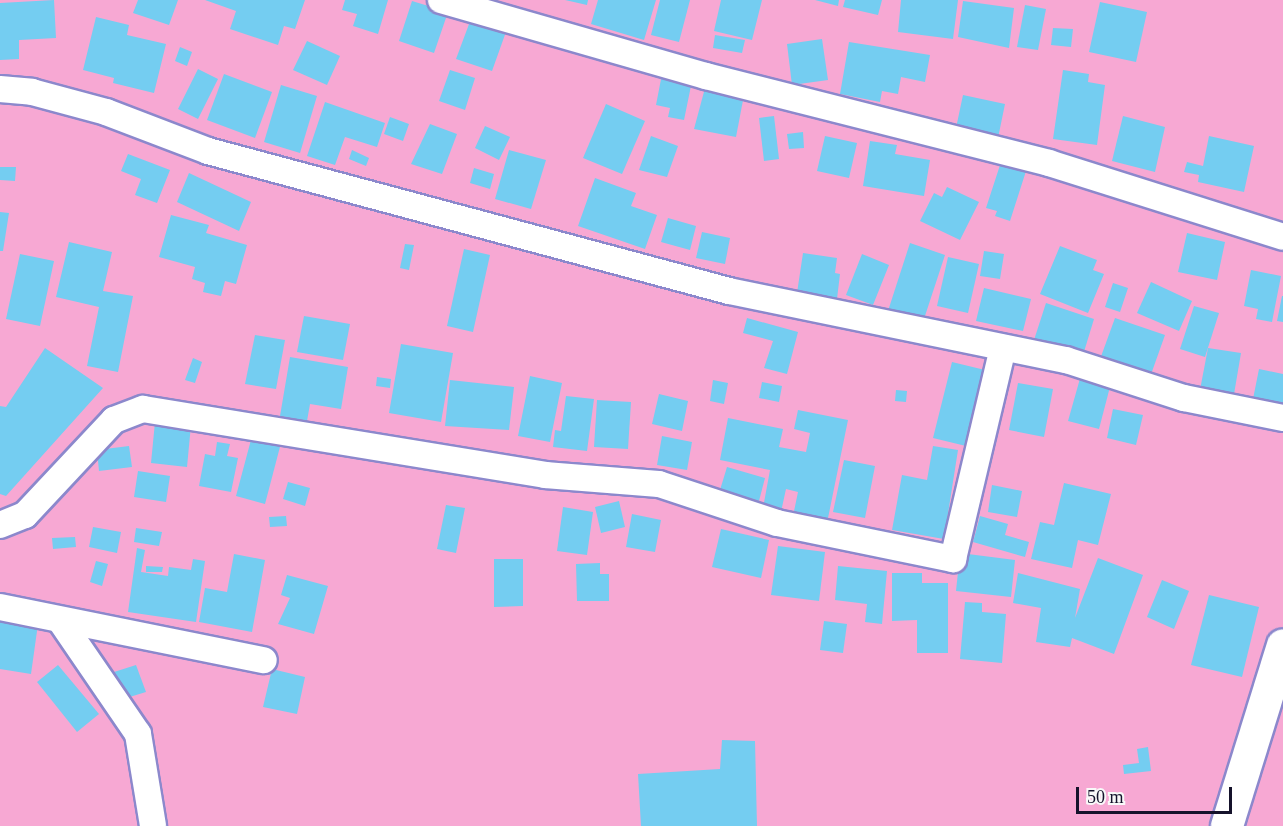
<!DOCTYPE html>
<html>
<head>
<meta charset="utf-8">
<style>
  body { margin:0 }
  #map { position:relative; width:1283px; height:826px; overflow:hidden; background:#d4d3fe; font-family:"Times New Roman",serif }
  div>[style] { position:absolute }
  .green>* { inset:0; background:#f7a8d3 }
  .building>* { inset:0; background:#74cdf1 }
  .roads { filter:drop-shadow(2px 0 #8c88cc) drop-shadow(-2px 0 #8c88cc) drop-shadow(0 2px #8c88cc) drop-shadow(0 -2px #8c88cc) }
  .minor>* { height:26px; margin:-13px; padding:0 13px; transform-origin:13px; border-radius:13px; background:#fff }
  .major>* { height:32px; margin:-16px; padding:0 16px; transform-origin:16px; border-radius:16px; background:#fff }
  span { translate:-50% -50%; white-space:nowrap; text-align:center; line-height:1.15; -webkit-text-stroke:4.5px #f9f9f9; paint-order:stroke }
  .scale { position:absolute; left:1076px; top:787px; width:156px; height:27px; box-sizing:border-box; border:3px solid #15122b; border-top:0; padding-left:8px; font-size:18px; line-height:21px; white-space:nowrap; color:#15122b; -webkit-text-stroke:4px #f9f9f9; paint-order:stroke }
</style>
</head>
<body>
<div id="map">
  <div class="green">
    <div style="clip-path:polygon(0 0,1283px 0,1283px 826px,0 826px)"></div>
  </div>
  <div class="building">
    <div style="clip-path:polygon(54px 0,56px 38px,19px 40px,19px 59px,0 60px,0 3px)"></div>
    <div style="clip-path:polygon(138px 0,178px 0,169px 25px,133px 13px)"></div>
    <div style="clip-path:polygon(205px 0,305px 0,295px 29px,284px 26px,278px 45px,230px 29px,236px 11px)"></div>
    <div style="clip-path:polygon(345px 0,388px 0,378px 34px,353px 26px,357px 14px,342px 10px)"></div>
    <div style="clip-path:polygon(565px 0,588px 0,587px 5px)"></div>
    <div style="clip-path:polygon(598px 0,656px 0,644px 40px,591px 24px)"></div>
    <div style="clip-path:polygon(660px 0,690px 0,679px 42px,651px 35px)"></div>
    <div style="clip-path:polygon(721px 0,762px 0,752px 40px,714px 31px)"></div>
    <div style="clip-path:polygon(815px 0,839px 0,838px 6px)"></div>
    <div style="clip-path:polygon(845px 0,882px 0,878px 15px,843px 7px)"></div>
    <div style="clip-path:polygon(901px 0,958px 0,953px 39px,898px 32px)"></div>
    <div style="clip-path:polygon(412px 1px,448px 12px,434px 53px,399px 41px)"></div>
    <div style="clip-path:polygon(963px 1px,1014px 8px,1009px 48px,958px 37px)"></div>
    <div style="clip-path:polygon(1100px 2px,1147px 12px,1136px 62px,1089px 52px)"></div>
    <div style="clip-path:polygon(1025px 5px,1046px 9px,1038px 50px,1017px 47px)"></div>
    <div style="clip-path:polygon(472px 16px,507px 29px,492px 71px,456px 59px)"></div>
    <div style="clip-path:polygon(96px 17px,129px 25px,127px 35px,166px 44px,154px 93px,113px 83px,114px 78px,83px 70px)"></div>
    <div style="clip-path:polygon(1053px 28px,1073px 29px,1071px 47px,1051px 45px)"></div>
    <div style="clip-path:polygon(715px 35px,745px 40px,742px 53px,713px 48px)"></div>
    <div style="clip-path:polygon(822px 39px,828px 80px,792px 85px,787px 44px)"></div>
    <div style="clip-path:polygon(307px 41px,340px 56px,327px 85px,293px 70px)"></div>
    <div style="clip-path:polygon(849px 42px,930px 55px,925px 82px,901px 77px,898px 94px,882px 91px,880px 102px,840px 94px)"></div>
    <div style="clip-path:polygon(180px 47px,192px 52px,187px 66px,175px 61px)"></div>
    <div style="clip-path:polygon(198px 69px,218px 79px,198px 119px,178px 109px)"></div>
    <div style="clip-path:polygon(450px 70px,475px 78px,465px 110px,439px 101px)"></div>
    <div style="clip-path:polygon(1063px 70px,1089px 74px,1088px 82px,1105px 85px,1097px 145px,1053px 139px)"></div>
    <div style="clip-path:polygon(224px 74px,272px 92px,255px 138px,207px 120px)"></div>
    <div style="clip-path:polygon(662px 74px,692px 81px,684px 120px,668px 117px,670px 108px,656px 105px)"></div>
    <div style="clip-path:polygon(281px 85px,317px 96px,300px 153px,264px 142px)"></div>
    <div style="clip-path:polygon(705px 88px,744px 95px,736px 137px,694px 129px)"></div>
    <div style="clip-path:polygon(963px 95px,1005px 104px,998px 138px,956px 128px)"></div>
    <div style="clip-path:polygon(325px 102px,385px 123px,377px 147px,345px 137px,335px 165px,307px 156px)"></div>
    <div style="clip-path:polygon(606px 104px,645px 121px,622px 174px,583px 158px)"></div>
    <div style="clip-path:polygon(774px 116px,779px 159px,764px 161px,759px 118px)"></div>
    <div style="clip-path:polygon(1123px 116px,1165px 127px,1155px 172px,1112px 161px)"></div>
    <div style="clip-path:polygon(390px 117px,409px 124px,403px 141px,384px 134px)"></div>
    <div style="clip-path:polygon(430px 124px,457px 134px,442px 174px,411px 164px)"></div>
    <div style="clip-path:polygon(485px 126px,510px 137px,499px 160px,475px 148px)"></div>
    <div style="clip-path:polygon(803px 132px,804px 148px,789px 149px,787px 134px)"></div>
    <div style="clip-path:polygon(651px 136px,678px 146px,667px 177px,639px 170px)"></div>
    <div style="clip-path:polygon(825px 136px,857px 143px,849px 178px,817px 171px)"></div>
    <div style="clip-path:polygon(1209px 136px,1254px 146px,1244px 192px,1198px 182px,1199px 175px,1184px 172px,1187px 162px,1203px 166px)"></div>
    <div style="clip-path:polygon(870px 141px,897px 145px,895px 154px,930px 160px,924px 196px,863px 186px)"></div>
    <div style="clip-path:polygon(352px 150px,369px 158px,366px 166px,349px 159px)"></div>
    <div style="clip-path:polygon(509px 150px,546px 160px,531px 209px,495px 199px)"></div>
    <div style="clip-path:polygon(128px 154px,170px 170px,157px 203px,135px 195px,141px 179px,121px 171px)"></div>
    <div style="clip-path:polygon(1002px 159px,1027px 168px,1010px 221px,995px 216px,997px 211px,986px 208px)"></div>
    <div style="clip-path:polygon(0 167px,16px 167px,15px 181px,0 180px)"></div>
    <div style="clip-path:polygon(474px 168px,494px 174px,490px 189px,470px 183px)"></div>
    <div style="clip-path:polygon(189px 173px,251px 202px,239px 231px,177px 202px)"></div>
    <div style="clip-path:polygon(595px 178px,636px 193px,631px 206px,657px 215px,645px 249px,578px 226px)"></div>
    <div style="clip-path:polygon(947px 187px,979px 202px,960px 240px,920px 221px,934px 193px,942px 197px)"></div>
    <div style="clip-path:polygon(0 212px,9px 213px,3px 251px,0 251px)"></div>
    <div style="clip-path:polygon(171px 215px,209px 225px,206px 233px,247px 245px,236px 284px,225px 281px,221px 296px,203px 292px,205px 283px,192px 279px,195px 267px,159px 257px)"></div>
    <div style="clip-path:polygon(668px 218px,696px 226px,690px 250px,661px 242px)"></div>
    <div style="clip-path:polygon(702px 232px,730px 238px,725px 264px,696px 258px)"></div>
    <div style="clip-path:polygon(1187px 233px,1225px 242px,1217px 280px,1178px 272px)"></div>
    <div style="clip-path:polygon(69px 242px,112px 252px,103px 291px,133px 296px,118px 372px,87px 366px,99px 307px,56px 297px)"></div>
    <div style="clip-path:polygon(910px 243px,945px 255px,922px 325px,887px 314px)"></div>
    <div style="clip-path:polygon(405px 244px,414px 245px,409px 270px,400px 268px)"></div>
    <div style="clip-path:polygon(1060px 246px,1097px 260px,1093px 270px,1104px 274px,1088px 313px,1040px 294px)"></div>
    <div style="clip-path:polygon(464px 249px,490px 255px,473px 332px,447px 326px)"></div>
    <div style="clip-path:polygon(984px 251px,1004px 254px,1000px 279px,980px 276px)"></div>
    <div style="clip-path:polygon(803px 253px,837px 258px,835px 273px,840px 274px,837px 299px,797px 293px)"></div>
    <div style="clip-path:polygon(20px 254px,54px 261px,40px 326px,6px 319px)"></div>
    <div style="clip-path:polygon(862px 254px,889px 265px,873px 305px,846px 295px)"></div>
    <div style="clip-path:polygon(948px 257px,979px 264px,968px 313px,937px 306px)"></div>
    <div style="clip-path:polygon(1251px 270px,1281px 276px,1272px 322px,1256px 319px,1258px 309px,1244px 306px)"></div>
    <div style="clip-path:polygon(1151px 282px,1192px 301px,1179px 331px,1137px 313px)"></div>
    <div style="clip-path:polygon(1113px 283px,1128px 288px,1120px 312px,1105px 307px)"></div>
    <div style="clip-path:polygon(984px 288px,1031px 299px,1023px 331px,976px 321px)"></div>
    <div style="clip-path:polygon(1282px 296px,1283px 296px,1283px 322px,1277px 321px)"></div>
    <div style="clip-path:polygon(1046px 303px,1094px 319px,1083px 355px,1034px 340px)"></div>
    <div style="clip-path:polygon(1194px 306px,1219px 313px,1205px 357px,1180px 349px)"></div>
    <div style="clip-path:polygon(304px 316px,350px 324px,343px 360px,297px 352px)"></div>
    <div style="clip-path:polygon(747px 318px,798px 332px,787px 374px,764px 368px,773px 341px,743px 333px)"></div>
    <div style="clip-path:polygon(1115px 318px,1165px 335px,1149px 380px,1099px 362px)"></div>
    <div style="clip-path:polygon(255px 335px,285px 340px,276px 389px,245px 384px)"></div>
    <div style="clip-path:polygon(401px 344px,453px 353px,441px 422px,389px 413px)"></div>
    <div style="clip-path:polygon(45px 348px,103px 388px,6px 496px,0 494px,0 406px,6px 407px)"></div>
    <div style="clip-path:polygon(1208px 348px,1241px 353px,1233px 400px,1199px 395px)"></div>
    <div style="clip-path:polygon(290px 357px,348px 367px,341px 409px,310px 404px,307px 421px,280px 416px)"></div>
    <div style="clip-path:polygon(193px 358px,202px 362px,195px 383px,185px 380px)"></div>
    <div style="clip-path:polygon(952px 362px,985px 370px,966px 446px,933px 438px)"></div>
    <div style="clip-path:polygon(1259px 369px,1283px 374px,1283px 415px,1251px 409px)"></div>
    <div style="clip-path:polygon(1081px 375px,1111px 383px,1099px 429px,1068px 421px)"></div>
    <div style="clip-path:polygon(530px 376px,562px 383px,550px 442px,518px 436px)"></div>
    <div style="clip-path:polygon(377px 377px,391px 379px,390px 388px,376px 386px)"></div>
    <div style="clip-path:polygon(450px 380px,514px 387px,509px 430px,445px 426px)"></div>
    <div style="clip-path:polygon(713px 380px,728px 383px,724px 404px,710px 401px)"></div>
    <div style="clip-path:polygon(762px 382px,782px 386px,779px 402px,759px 398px)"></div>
    <div style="clip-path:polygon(1018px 383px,1053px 389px,1044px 437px,1009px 430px)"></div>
    <div style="clip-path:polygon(896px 390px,907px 391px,906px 402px,895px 401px)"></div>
    <div style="clip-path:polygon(659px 394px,688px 401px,682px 431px,652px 424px)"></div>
    <div style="clip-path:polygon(566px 396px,594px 399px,587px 451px,553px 447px,555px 430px,561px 431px)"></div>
    <div style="clip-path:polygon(597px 400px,631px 402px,628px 449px,594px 447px)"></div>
    <div style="clip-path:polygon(1113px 409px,1143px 415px,1136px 445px,1107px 438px)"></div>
    <div style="clip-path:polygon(798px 410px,848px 420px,827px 523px,793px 516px,798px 492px,786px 489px,781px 512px,763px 508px,770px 470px,720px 460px,728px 418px,783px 429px,779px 447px,806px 452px,810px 433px,794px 429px)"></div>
    <div style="clip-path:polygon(155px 422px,191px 425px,187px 467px,151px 463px)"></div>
    <div style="clip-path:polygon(252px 436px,281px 443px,265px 504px,236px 496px)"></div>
    <div style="clip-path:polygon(662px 436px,692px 442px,687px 470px,657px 465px)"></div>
    <div style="clip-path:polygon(217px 442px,230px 444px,227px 456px,238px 458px,231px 492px,199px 486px,205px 454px,215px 456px)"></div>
    <div style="clip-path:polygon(129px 446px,132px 467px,99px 471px,97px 450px)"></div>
    <div style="clip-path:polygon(933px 446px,958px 450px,944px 539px,892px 530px,902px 475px,927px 480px)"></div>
    <div style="clip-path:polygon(844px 460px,875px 466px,865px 518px,833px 512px)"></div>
    <div style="clip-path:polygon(727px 467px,765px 478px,759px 501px,720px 490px)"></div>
    <div style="clip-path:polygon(138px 471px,170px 476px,166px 502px,134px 497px)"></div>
    <div style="clip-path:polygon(288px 482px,310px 488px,305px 506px,283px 499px)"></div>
    <div style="clip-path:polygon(1064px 483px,1111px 494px,1098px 545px,1078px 540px,1072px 568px,1031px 559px,1040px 522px,1054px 525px)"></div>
    <div style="clip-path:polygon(992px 485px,1022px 491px,1017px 517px,988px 512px)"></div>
    <div style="clip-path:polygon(619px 501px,625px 527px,601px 533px,595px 507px)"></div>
    <div style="clip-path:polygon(446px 505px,465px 508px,456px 553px,437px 549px)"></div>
    <div style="clip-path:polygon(563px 507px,593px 512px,587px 555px,557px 551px)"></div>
    <div style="clip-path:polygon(632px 514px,661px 520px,655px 552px,626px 547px)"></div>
    <div style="clip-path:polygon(286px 516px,287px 526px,270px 527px,269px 517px)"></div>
    <div style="clip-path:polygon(980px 516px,1008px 524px,1005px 535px,1029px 542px,1025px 557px,973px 542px)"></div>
    <div style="clip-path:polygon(93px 527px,121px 532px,117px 553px,89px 547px)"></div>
    <div style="clip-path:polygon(136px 528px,162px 532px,159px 546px,134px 542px)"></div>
    <div style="clip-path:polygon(721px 529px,769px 540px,761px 578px,712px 567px)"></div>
    <div style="clip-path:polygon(75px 537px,76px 547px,53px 549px,52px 538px)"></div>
    <div style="clip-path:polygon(778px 546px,825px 552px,819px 601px,771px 595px)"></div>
    <div style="clip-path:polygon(137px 548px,145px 550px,141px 572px,168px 576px,169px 567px,191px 570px,193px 559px,205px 561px,196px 622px,128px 612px)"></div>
    <div style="clip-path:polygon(960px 553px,1015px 560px,1011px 597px,956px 591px)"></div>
    <div style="clip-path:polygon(234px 554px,265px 560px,252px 632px,199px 622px,205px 588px,227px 592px)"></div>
    <div style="clip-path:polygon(1098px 558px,1143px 575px,1114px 654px,1072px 638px,1070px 647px,1036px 642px,1041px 608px,1013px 603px,1018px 573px,1080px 589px,1075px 618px)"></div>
    <div style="clip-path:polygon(494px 559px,523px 559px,523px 606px,494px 607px)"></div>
    <div style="clip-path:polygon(96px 561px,108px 564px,102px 586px,90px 582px)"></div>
    <div style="clip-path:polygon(600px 563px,600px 574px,609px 574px,609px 601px,577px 601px,576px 564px)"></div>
    <div style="clip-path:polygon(146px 566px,163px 567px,162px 572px,146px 572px)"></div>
    <div style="clip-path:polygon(838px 566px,887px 571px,882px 624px,865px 622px,867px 604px,835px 600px)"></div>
    <div style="clip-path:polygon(892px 573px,922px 573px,922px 583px,948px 583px,948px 653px,917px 653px,917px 620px,892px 621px)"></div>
    <div style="clip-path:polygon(287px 575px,328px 586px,314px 634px,278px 624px,290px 598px,281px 595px)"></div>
    <div style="clip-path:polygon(1162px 580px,1189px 591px,1174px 629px,1147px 617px)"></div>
    <div style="clip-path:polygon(1209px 595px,1259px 607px,1242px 677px,1191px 665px)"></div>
    <div style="clip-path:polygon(965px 602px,982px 603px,982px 612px,1006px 614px,1002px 663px,960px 659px)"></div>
    <div style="clip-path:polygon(0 619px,38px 624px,31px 674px,0 669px)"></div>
    <div style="clip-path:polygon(824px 621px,847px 624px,843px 653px,820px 650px)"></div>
    <div style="clip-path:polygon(58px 665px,99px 714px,77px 732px,37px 682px)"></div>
    <div style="clip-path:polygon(136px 665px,146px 692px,123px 699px,114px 672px)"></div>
    <div style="clip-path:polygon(272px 669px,305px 677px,297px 714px,263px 707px)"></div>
    <div style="clip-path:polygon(722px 740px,755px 741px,757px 826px,641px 826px,638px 774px,720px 769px)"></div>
    <div style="clip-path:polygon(1148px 747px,1151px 771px,1124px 774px,1123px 765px,1139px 763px,1137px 749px)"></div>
  </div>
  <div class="roads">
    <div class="minor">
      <div style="left:441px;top:0;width:276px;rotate:16deg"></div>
      <div style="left:706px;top:76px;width:354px;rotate:14.2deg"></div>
      <div style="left:1049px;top:163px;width:245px;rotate:17.5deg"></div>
      <div style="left:0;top:89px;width:32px;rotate:5deg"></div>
      <div style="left:32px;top:92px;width:77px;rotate:15.1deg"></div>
      <div style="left:106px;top:112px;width:109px;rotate:20.9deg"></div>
      <div style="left:208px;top:151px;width:539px;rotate:15.04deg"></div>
      <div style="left:729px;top:291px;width:344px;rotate:11.6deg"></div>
      <div style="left:1066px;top:360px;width:124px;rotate:17.9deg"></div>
      <div style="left:1184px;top:398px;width:101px;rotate:11.4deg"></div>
      <div style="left:0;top:525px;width:27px;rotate:-22deg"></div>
      <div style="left:25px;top:515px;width:130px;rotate:-46.9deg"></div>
      <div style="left:114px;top:420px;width:31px;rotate:-21deg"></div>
      <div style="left:143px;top:409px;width:407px;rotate:9.3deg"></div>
      <div style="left:545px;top:475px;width:114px;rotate:4.5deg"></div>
      <div style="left:659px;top:484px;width:124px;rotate:18.3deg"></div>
      <div style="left:777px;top:523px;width:180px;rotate:11.6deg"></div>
      <div style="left:953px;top:559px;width:217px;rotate:-76.7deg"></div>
      <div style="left:0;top:607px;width:269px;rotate:11.4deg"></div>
      <div style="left:60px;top:620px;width:138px;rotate:55.6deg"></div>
      <div style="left:138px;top:734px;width:93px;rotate:80.7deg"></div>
    </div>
    <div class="major">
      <div style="left:1227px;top:826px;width:189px;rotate:-72.8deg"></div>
    </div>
  </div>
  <div class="scale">50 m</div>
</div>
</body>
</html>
